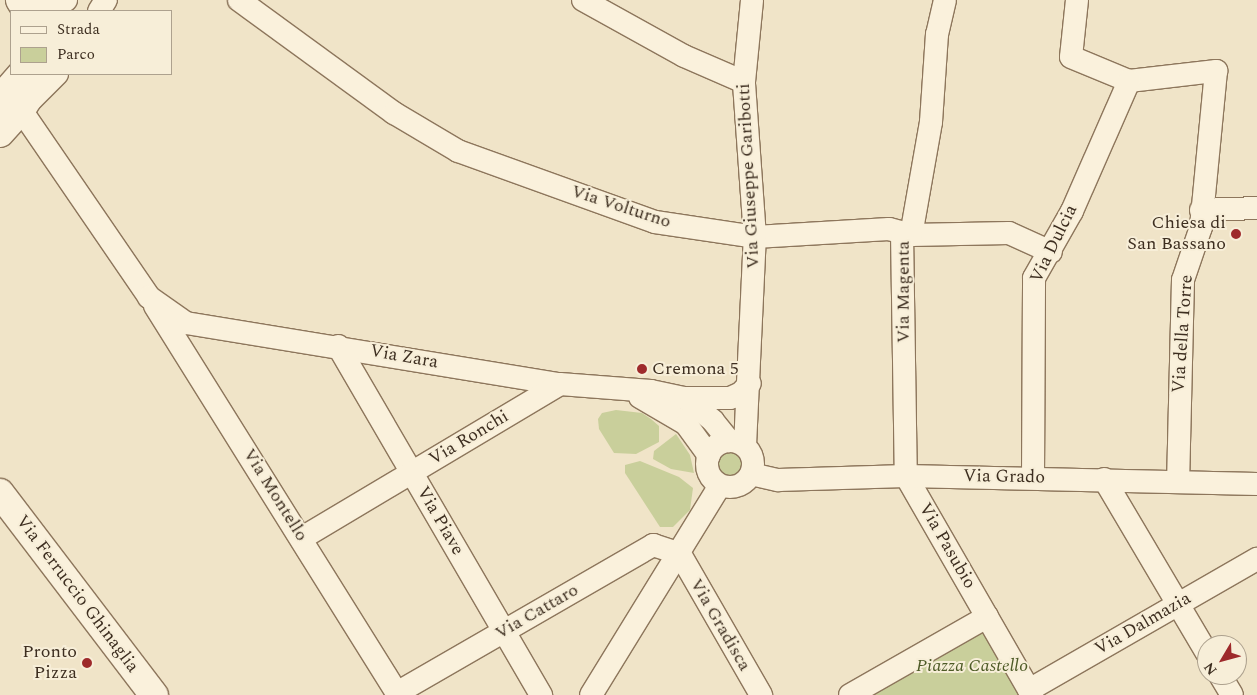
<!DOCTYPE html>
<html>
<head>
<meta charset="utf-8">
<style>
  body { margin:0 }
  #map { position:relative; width:1257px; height:695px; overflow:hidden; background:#f0e4c8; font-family:Spectral,serif }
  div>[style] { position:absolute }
  .green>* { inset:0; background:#c9cf9b }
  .round { border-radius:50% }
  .roads { filter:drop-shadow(1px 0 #8d765c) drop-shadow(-1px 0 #8d765c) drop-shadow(0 1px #8d765c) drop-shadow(0 -1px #8d765c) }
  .street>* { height:22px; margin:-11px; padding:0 11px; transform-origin:11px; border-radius:11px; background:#faf1dc }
  .street>.ring { margin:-11px; padding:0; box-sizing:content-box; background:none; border:22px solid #faf1dc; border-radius:50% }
  .secondary>* { height:28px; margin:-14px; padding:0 14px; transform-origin:14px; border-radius:14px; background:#faf1dc }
  .dots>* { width:14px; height:14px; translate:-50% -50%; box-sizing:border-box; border:2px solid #f7eed8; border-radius:50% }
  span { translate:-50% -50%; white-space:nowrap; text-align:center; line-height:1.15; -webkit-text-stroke:4px #f7eed8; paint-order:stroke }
  .street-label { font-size:18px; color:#3d2e20 }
  .poi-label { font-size:18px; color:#3d2e20 }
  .right { translate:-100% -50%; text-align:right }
  .left { translate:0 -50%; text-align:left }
  .park-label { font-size:18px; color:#4d5a26; font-style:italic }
  .legend { position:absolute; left:10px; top:10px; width:162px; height:65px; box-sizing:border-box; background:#f7eed8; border:1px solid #ada18e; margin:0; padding:6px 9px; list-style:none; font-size:15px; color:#3d2e20 }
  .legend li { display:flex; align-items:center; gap:10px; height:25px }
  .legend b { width:25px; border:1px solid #ada18e }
  .north { position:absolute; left:1197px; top:635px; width:50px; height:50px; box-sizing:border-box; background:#f7eed8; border:1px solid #ada18e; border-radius:50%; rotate:233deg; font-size:14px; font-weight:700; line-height:20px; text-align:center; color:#3d2e20 }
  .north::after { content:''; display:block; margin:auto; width:18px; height:22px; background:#9e2a2b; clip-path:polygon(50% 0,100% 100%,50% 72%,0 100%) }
</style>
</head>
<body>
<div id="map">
  <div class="green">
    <div style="clip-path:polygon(616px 410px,642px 413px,651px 419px,659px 426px,659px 442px,636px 454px,614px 453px,599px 429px,598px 419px,602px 413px)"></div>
    <div style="clip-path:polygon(676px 434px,690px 455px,694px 473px,671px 469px,653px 459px,654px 451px)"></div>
    <div class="round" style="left:715px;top:449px;width:30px;height:30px"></div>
    <div style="clip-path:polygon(640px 461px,679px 477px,693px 488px,690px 510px,673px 527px,660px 527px,625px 473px,625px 465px)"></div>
    <div style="clip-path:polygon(983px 627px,1022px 695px,864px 695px)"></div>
  </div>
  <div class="roads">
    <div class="street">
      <div style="left:38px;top:0;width:28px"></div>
      <div style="left:239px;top:0;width:192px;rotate:36.1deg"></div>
      <div style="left:394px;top:113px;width:74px;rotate:30.7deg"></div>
      <div style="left:458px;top:151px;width:209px;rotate:19.8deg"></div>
      <div style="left:655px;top:222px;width:101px;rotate:8.5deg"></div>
      <div style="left:755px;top:237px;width:134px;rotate:-3.4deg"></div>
      <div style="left:889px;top:229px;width:23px;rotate:15deg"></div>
      <div style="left:911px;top:235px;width:98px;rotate:-1.2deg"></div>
      <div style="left:1009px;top:233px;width:46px;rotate:24.3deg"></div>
      <div style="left:583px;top:0;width:115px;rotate:29deg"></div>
      <div style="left:684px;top:56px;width:65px;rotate:23.4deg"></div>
      <div style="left:945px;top:0;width:35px;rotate:103deg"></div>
      <div style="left:937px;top:34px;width:88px;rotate:93.9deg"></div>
      <div style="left:931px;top:122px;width:115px;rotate:100deg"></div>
      <div style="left:911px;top:235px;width:9px;rotate:-167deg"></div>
      <div style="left:902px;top:233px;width:243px;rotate:89.1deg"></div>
      <div style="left:906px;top:476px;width:253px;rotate:60.1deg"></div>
      <div style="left:1077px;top:0;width:57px;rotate:96deg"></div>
      <div style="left:1071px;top:57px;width:63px;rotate:22.5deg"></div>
      <div style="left:1129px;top:81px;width:88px;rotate:-6.6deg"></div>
      <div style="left:1216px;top:71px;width:157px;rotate:95.5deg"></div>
      <div style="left:1201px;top:227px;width:56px;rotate:108.8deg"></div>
      <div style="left:1183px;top:280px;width:200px;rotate:91.4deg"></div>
      <div style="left:99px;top:11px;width:13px;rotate:-58deg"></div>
      <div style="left:57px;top:74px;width:51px;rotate:135deg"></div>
      <div style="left:21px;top:110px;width:227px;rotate:55.6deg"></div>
      <div style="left:149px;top:297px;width:45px;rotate:35.1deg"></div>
      <div style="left:186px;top:323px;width:379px;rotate:9.3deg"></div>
      <div style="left:560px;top:384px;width:91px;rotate:4.4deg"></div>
      <div style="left:651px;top:391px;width:35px;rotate:12deg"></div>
      <div style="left:685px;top:398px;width:45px"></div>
      <div style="left:730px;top:398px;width:12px;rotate:-24deg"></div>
      <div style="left:741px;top:393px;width:13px;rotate:-48deg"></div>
      <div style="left:1201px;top:210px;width:56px;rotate:-2deg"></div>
      <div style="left:155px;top:306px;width:459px;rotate:58deg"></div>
      <div style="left:338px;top:346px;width:404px;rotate:59.8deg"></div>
      <div style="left:640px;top:397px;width:53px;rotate:30.4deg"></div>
      <div style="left:686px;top:424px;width:39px;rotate:54deg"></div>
      <div style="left:685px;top:398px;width:36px;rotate:39deg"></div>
      <div style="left:713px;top:421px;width:26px;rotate:51deg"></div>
      <div class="ring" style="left:707px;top:441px;width:24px;height:24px"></div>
      <div style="left:745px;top:446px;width:209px;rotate:-87.3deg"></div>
      <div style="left:755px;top:237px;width:155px;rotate:-94.1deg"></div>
      <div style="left:744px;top:82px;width:82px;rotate:-84.4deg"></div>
      <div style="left:751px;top:474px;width:28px;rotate:13deg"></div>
      <div style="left:778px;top:480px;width:128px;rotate:-1.8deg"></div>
      <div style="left:906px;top:476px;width:351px;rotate:1.3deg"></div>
      <div style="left:1033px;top:478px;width:200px;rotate:-89.7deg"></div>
      <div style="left:1034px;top:278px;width:77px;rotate:-60.4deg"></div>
      <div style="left:1072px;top:211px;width:142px;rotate:-66.3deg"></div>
      <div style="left:1104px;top:479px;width:202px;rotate:59.4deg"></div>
      <div style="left:302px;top:538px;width:300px;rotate:-30.8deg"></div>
      <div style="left:1220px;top:675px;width:23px;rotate:59deg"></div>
      <div style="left:1029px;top:690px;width:263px;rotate:-29.9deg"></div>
      <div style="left:397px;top:693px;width:296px;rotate:-30deg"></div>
      <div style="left:653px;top:545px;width:28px;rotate:18deg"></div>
      <div style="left:680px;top:554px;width:163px;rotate:60.1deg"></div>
      <div style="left:591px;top:695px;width:246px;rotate:-58.4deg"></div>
      <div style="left:850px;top:695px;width:158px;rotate:-29.7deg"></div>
    </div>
    <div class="secondary">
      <div style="left:20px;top:0;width:13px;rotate:58deg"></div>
      <div style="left:0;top:99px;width:33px;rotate:-49deg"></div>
      <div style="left:0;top:133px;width:31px;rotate:-48deg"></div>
      <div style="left:21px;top:110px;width:42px;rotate:-58.6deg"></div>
      <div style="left:0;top:493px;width:254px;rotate:52.7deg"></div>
    </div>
  </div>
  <div class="dots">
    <div style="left:1236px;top:234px;background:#9e2a2b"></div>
    <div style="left:642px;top:369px;background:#9e2a2b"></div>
    <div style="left:87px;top:663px;background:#9e2a2b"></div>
  </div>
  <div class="street-label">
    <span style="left:749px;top:176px;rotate:-93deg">Via Giuseppe Garibotti</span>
    <span style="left:621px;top:207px;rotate:18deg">Via Volturno</span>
    <span style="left:1054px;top:244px;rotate:-64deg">Via Dulcia</span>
    <span style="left:904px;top:292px;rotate:-90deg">Via Magenta</span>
    <span style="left:1183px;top:334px;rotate:-86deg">Via della Torre</span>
    <span style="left:404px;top:357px;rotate:10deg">Via Zara</span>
    <span style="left:469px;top:438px;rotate:-31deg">Via Ronchi</span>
    <span style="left:1004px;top:477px;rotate:1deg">Via Grado</span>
    <span style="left:275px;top:495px;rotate:58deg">Via Montello</span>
    <span style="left:440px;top:521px;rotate:60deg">Via Piave</span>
    <span style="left:947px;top:546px;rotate:60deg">Via Pasubio</span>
    <span style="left:77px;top:594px;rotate:53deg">Via Ferruccio Ghinaglia</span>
    <span style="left:537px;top:612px;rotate:-30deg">Via Cattaro</span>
    <span style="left:1143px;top:624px;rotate:-30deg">Via Dalmazia</span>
    <span style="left:720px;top:625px;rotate:60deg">Via Gradisca</span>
  </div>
  <div class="poi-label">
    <span class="right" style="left:1226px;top:234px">Chiesa di<br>San Bassano</span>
    <span class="left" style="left:652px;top:369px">Cremona 5</span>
    <span class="right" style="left:77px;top:663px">Pronto<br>Pizza</span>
  </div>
  <div class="park-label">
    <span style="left:972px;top:666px">Piazza Castello</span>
  </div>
  <ul class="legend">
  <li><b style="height:6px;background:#faf1dc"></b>Strada</li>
  <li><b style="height:14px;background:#c9cf9b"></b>Parco</li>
  </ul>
  <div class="north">N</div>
</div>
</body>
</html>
